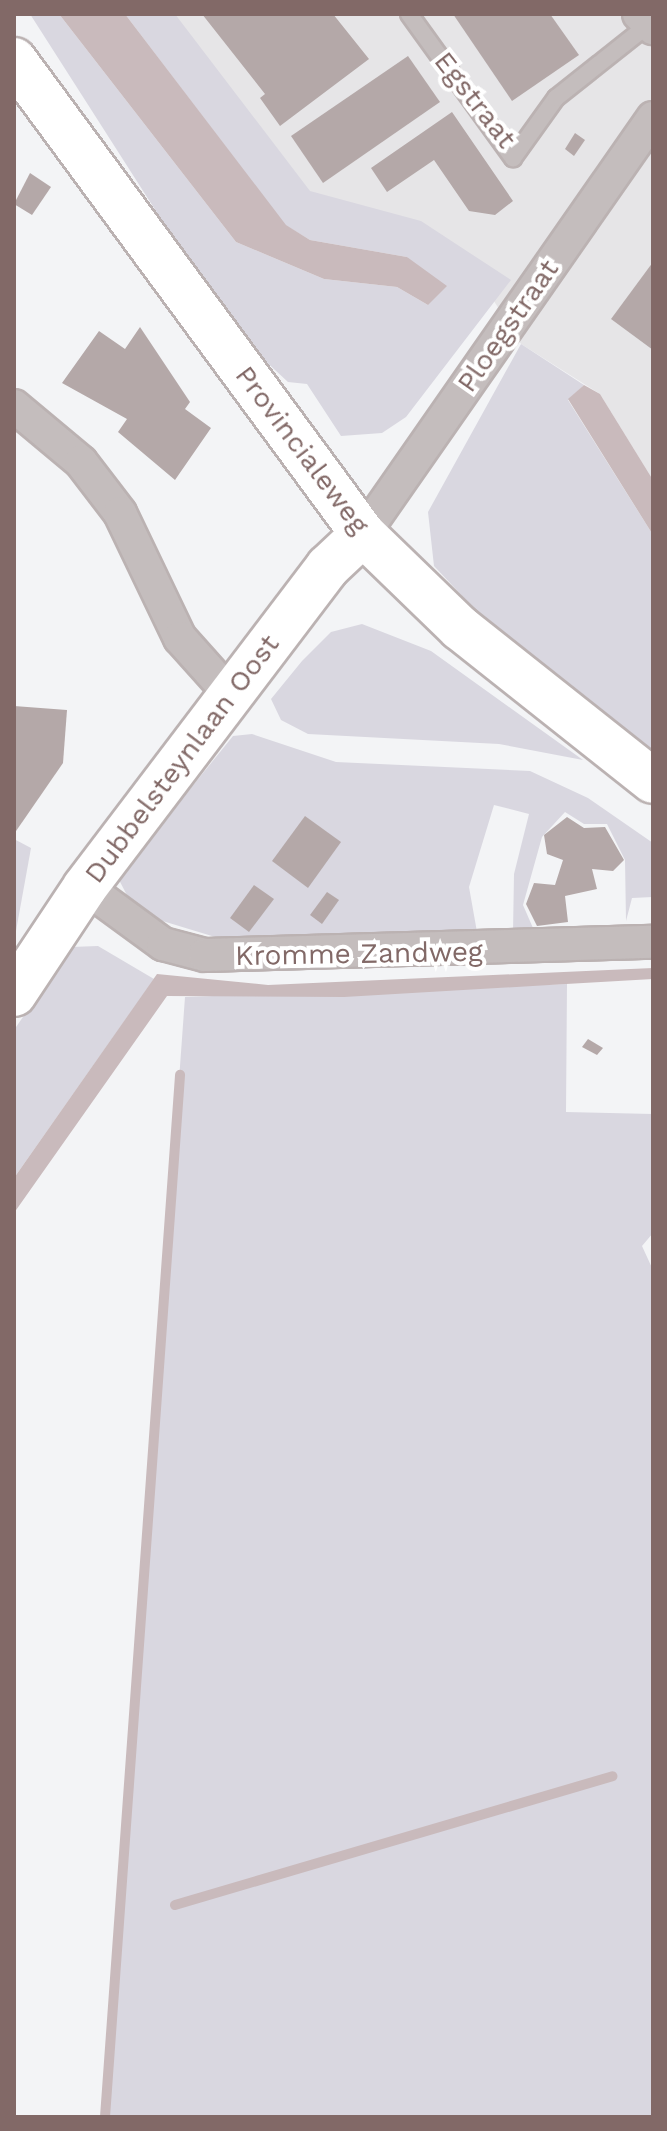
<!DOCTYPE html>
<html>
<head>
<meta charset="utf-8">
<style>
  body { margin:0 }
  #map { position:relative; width:667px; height:2131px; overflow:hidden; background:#f3f4f6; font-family:"Work Sans",sans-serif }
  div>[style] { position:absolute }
  .built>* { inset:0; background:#e6e5e7 }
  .green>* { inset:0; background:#d9d7e0 }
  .water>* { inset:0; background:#c9babc }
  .stream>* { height:10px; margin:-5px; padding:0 5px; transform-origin:5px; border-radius:5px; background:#c9babc }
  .building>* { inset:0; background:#b4a8a8 }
  .roads { filter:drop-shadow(2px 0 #bbb2b2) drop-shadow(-2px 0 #bbb2b2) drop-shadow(0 2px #bbb2b2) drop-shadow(0 -2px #bbb2b2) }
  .lane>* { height:16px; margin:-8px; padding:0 8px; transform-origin:8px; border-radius:8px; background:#c4bdbd }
  .street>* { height:32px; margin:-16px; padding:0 16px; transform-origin:16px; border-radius:16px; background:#c4bdbd }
  .secondary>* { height:44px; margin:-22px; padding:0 22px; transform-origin:22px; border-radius:22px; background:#fff }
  span { translate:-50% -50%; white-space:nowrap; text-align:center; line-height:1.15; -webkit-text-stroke:8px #fff; paint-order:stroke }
  .street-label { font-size:28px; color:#826967 }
  .frame { position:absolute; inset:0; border:16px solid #826967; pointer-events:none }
</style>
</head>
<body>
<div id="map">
  <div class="built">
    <div style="clip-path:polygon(153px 14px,653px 14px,653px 480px,600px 394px,521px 344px,480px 279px,303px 217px)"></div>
  </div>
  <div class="green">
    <div style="clip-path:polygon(30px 14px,59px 14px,236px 242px,324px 279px,397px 287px,428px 305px,407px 257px,310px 240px,285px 225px,125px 14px,175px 14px,310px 191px,421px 221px,511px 280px,406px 417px,382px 433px,341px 436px,307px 384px,288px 382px,232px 330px)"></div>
    <div style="clip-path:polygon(521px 344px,584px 385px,568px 400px,653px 535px,653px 758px,498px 634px,434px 566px,428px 512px)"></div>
    <div style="clip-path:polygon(362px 624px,431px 651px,583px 760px,499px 744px,308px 734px,281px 720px,271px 699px,302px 661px,331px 632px)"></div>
    <div style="clip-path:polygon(252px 734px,336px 762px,530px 771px,588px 798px,653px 843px,653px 897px,632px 898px,626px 921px,625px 860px,607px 824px,584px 824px,565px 812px,542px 837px,523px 905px,533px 928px,513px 932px,514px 874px,529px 814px,494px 805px,469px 887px,477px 932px,225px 940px,156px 919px,130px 901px,118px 878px,233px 736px)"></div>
    <div style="clip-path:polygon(14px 839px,31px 848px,14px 942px)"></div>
    <div style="clip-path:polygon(98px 946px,154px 979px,14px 1178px,14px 1030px,71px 947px)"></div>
    <div style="clip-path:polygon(567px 984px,566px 1112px,653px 1114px,653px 1233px,642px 1246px,653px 1270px,653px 2117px,104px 2117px,185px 997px)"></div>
  </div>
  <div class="water">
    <div style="clip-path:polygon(59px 14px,125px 14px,286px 225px,310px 240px,407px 257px,447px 286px,428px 305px,397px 287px,324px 279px,236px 242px)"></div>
    <div style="clip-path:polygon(584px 385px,600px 394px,653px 480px,653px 535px,568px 399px)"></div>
    <div style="clip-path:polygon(653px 968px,653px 979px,566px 984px,344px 997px,167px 996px,14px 1213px,14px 1178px,157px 974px,268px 985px)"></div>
  </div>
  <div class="stream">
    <div style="left:175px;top:1905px;width:456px;rotate:-16.4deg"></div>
    <div style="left:105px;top:2117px;width:1045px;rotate:-85.88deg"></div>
  </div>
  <div class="building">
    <div style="clip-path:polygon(202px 14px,333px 14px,369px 59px,280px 126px,260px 98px,265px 94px)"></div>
    <div style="clip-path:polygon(453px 14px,550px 14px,579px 55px,512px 101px)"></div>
    <div style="clip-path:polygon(408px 56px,440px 102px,323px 183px,291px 136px)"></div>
    <div style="clip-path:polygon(452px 112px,513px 201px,495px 215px,469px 211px,434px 160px,387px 192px,371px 168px)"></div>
    <div style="clip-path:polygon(575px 133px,585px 140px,574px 156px,565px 149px)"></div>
    <div style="clip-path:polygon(30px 173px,51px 187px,32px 215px,14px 204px)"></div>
    <div style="clip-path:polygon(653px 262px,653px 350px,611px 319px)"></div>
    <div style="clip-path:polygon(140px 327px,190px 402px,185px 409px,211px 428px,175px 480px,118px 432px,127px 419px,62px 383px,99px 331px,125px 349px)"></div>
    <div style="clip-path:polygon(14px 706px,67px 710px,63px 763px,14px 834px)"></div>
    <div style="clip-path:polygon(305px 816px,341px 842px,308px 888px,272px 861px)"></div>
    <div style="clip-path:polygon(567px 817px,584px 828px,605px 827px,624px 860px,613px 871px,592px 869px,597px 889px,565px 896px,568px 922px,537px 926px,526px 904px,534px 883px,555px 885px,563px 860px,547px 854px,544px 835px)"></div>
    <div style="clip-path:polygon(254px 885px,274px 899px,249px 932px,230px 918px)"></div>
    <div style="clip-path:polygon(327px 892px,339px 900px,322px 924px,310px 915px)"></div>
    <div style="clip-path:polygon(588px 1039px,603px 1048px,597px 1055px,582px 1047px)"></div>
  </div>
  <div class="roads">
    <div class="lane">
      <div style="left:409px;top:14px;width:178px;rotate:54.2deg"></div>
      <div style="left:513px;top:158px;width:74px;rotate:-54.4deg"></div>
      <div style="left:556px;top:98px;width:117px;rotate:-38.4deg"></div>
    </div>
    <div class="street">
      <div style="left:639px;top:14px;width:20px;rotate:45deg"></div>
      <div style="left:14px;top:406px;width:87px;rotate:39.9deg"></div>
      <div style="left:81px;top:462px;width:64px;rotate:52.6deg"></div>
      <div style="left:120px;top:513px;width:139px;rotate:64.4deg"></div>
      <div style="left:180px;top:638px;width:76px;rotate:48.2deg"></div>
      <div style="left:363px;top:534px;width:507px;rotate:-55.12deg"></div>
      <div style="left:85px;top:887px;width:97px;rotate:36.2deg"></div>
      <div style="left:163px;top:944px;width:43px;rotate:14.7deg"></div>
      <div style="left:205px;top:955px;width:448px;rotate:-1.7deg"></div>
    </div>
    <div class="secondary">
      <div style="left:14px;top:60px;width:589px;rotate:53.64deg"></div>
      <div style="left:363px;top:534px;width:135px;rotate:44.1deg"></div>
      <div style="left:460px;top:628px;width:246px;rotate:38.4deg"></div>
      <div style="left:14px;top:994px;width:128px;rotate:-56.4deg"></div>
      <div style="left:85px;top:887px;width:402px;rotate:-52.8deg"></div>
      <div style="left:328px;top:567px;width:48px;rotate:-43.3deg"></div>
    </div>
  </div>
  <div class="street-label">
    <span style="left:475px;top:100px;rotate:52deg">Egstraat</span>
    <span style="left:508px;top:326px;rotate:-55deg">Ploegstraat</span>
    <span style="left:302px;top:450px;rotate:53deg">Provincialeweg</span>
    <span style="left:182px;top:759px;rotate:-53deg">Dubbelsteynlaan Oost</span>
    <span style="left:359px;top:954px;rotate:-1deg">Kromme Zandweg</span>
  </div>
  <div class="frame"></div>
</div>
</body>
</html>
